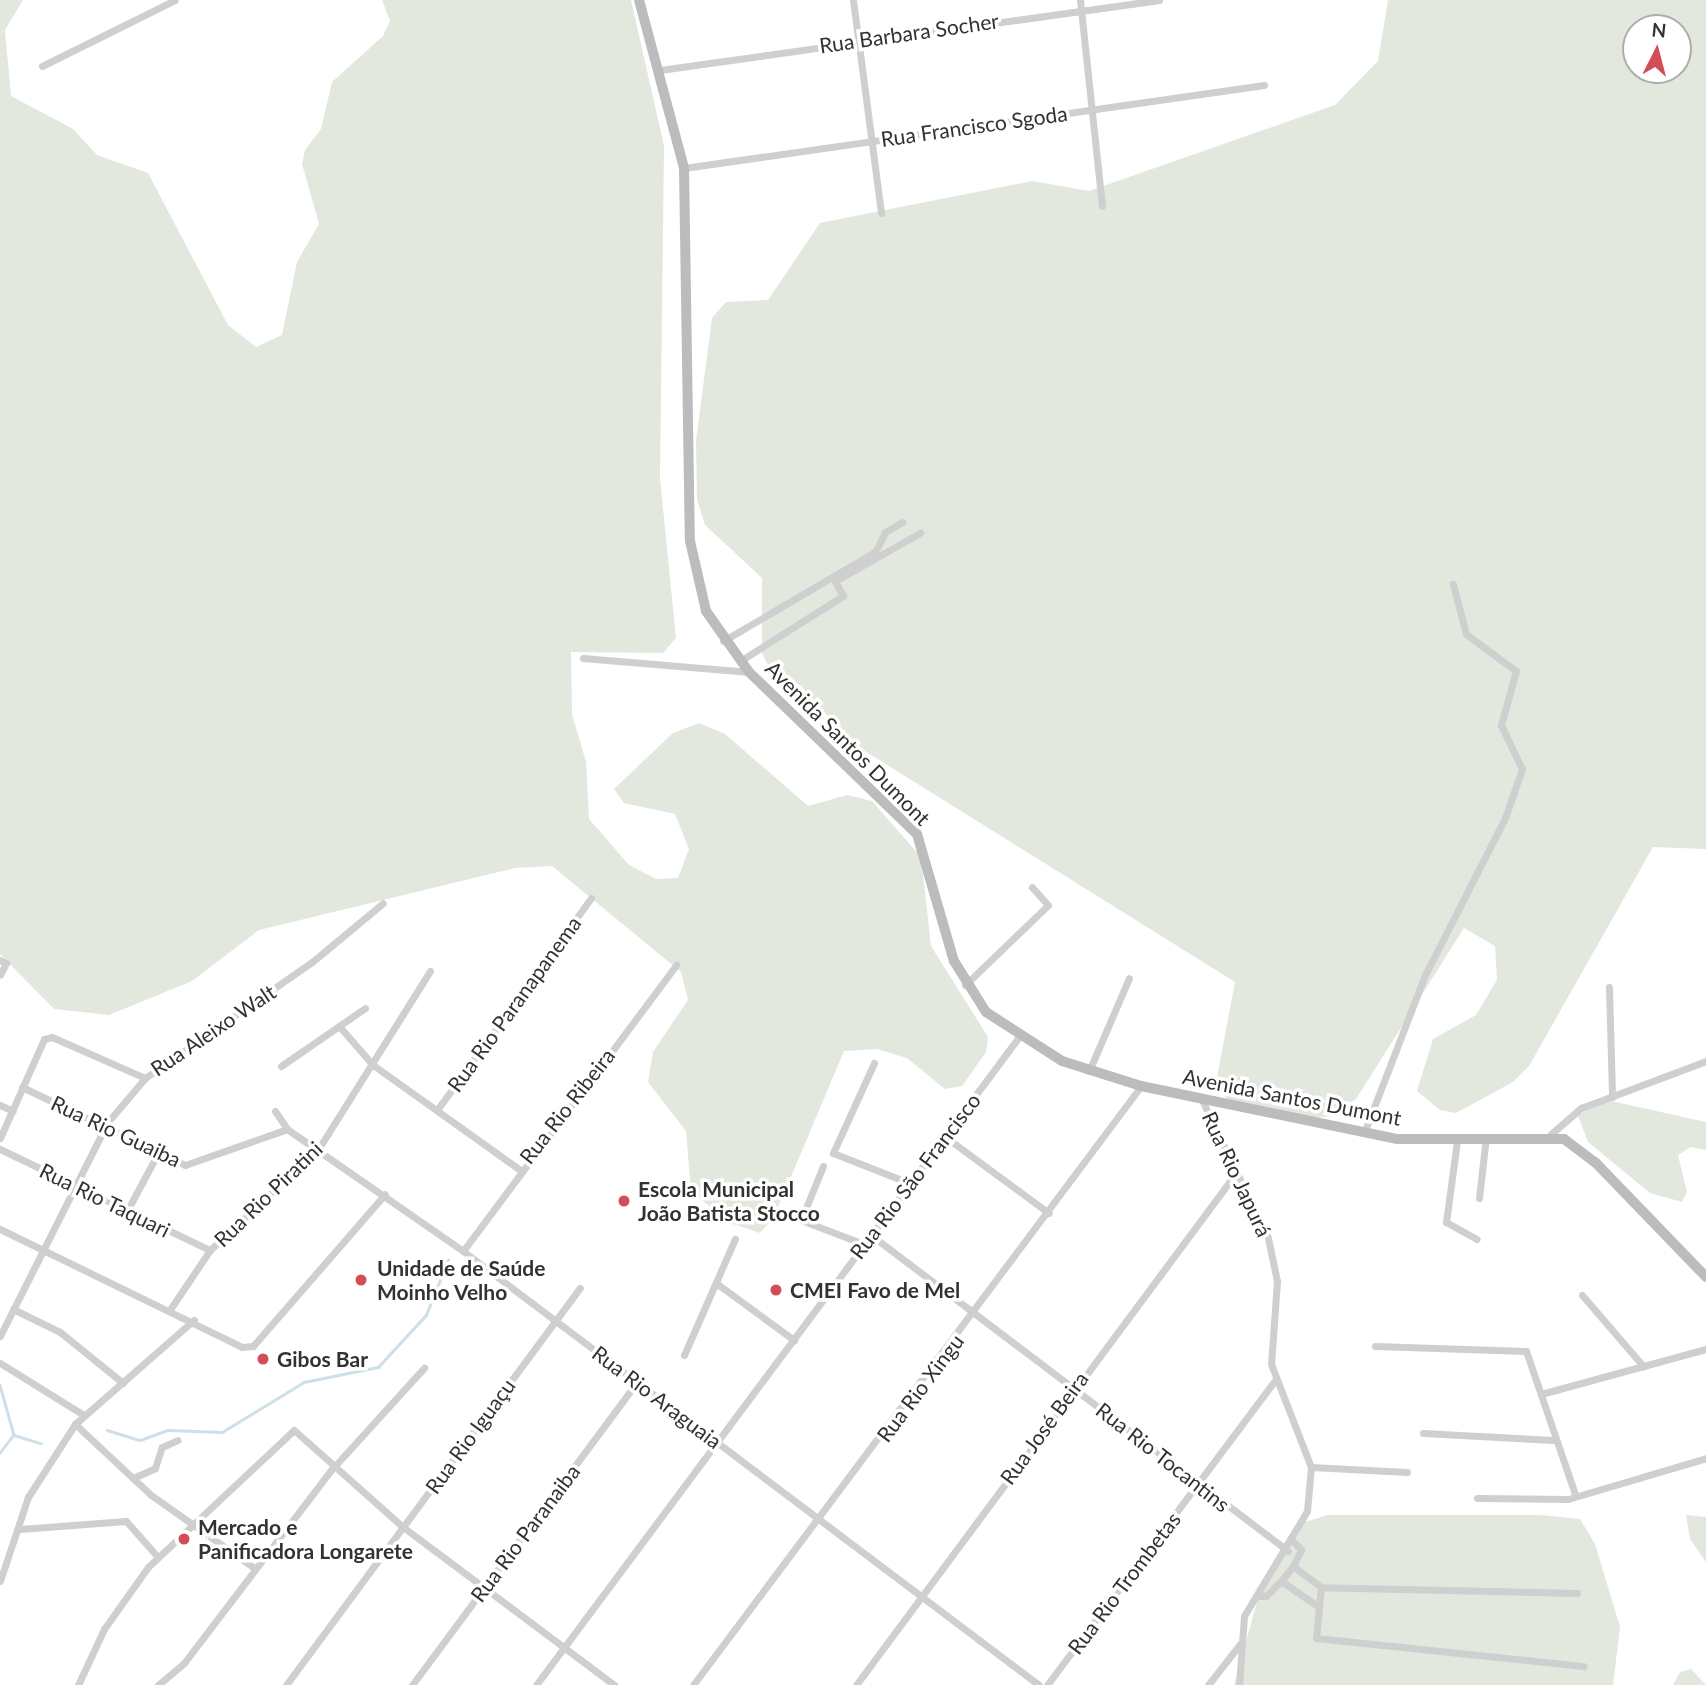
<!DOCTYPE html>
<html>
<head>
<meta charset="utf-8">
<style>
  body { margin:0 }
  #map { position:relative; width:1706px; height:1685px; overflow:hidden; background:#fff; font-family:Lato,sans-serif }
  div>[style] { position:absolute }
  .green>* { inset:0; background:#e2e8dd }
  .stream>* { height:2.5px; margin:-1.25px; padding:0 1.25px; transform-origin:1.25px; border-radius:1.25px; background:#cfdfe8 }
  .street>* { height:7px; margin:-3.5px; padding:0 3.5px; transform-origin:3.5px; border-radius:3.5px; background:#cfcfcf }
  .secondary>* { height:10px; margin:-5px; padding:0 5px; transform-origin:5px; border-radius:5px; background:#bcbcbc }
  .dots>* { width:19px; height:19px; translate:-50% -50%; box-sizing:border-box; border:4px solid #fff; border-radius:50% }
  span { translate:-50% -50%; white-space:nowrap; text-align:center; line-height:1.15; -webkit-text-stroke:7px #fff; paint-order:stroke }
  .street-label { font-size:21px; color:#323232 }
  .poi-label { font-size:21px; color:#323232; font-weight:700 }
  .left { translate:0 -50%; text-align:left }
  .north { position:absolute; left:1622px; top:14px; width:70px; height:70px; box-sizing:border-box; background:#fff; border:2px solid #adadad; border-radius:50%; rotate:6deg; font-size:19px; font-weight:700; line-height:28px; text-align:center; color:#323232 }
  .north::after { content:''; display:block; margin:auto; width:24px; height:32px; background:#d14d58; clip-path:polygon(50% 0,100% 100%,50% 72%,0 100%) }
</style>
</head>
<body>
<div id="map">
  <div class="green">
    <div style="clip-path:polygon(0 0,23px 0,5px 30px,11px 96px,73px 129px,97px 155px,148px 173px,228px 325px,256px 347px,282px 335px,297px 262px,319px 224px,302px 164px,305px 150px,321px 129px,332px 82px,383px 36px,390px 21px,382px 0,631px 0,664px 146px,660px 478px,676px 638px,663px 653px,571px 652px,572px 714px,586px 762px,589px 819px,629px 865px,656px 879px,678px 878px,689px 849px,675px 814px,624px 803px,614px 789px,673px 733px,699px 723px,725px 734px,808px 806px,847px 795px,872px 801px,921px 857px,931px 946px,988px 1037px,986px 1052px,962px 1086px,945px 1089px,907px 1058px,877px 1049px,844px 1051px,774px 1217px,760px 1233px,733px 1224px,691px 1192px,686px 1131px,648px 1082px,653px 1052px,688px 1000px,681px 972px,552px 866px,515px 868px,259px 930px,192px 981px,109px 1015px,54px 1009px,0 954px)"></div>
    <div style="clip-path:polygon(evenodd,1388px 0,1706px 0,1706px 849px,1653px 847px,1529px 1066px,1513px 1082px,1456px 1113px,1440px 1110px,1417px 1091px,1433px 1039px,1476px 1015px,1497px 980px,1495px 946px,1464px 928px,1356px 1099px,1326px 1117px,1295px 1119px,1235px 1105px,1215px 1088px,1235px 982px,852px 743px,801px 686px,769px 668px,762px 653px,762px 578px,705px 525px,697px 499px,696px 441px,712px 318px,726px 302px,768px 300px,820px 223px,1032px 181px,1089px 191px,1335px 105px,1378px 61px,1388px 0,1636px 28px,1678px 28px,1678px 70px,1636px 70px,1636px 28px)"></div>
    <div style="clip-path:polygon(1602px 1099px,1706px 1122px,1706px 1150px,1691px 1147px,1678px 1155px,1687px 1192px,1682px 1202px,1650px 1193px,1588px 1142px,1578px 1116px)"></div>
    <div style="clip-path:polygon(1541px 1515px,1580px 1519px,1595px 1544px,1620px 1627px,1613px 1685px,1234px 1685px,1263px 1580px,1298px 1524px,1328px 1515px)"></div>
    <div style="clip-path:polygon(1686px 1515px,1706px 1517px,1706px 1562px,1690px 1539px)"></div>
    <div style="clip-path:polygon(1691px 1669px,1706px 1685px,1673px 1685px,1680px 1672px)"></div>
  </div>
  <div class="stream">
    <div style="left:0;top:1385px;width:52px;rotate:74.4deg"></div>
    <div style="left:14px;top:1435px;width:23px;rotate:128deg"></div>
    <div style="left:107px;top:1430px;width:34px;rotate:17deg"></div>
    <div style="left:140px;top:1440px;width:30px;rotate:-20deg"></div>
    <div style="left:168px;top:1430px;width:54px;rotate:2.1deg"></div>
    <div style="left:222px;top:1432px;width:96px;rotate:-31.4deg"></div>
    <div style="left:304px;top:1382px;width:76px;rotate:-11.5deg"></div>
    <div style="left:378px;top:1367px;width:71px;rotate:-47.3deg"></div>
    <div style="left:426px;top:1315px;width:59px;rotate:-68.2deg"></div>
    <div style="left:14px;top:1435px;width:28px;rotate:17deg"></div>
  </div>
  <div class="street">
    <div style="left:853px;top:0;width:215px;rotate:82.5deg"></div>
    <div style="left:1080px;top:0;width:207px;rotate:83.9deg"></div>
    <div style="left:42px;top:66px;width:148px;rotate:-26.4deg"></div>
    <div style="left:660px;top:70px;width:504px;rotate:-7.99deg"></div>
    <div style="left:684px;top:168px;width:586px;rotate:-8.14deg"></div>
    <div style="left:723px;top:641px;width:176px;rotate:-30.4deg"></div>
    <div style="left:875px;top:552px;width:22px;rotate:-63deg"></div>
    <div style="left:885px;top:532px;width:20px;rotate:-30deg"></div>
    <div style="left:583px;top:658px;width:167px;rotate:4.8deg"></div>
    <div style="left:740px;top:661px;width:122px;rotate:-32.3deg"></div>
    <div style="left:843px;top:596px;width:17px;rotate:-118deg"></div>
    <div style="left:835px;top:581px;width:98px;rotate:-29.5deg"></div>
    <div style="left:0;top:960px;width:7px;rotate:27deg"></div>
    <div style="left:6px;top:963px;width:13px;rotate:117deg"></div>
    <div style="left:965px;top:985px;width:115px;rotate:-43.9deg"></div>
    <div style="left:1048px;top:905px;width:24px;rotate:-132deg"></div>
    <div style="left:1609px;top:987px;width:110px;rotate:88.4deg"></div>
    <div style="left:339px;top:1026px;width:52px;rotate:48.9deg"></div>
    <div style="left:373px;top:1065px;width:179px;rotate:35.5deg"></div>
    <div style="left:874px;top:1063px;width:99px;rotate:114.5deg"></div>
    <div style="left:833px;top:1153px;width:82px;rotate:21.5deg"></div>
    <div style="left:281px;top:1066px;width:102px;rotate:-34.6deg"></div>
    <div style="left:1089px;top:1071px;width:101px;rotate:-66.7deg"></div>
    <div style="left:22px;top:1087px;width:181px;rotate:25.6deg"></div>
    <div style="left:185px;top:1165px;width:108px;rotate:-19.4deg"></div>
    <div style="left:1201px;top:1098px;width:155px;rotate:64.4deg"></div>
    <div style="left:1268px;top:1238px;width:44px;rotate:78.2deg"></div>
    <div style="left:1277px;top:1281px;width:83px;rotate:94.1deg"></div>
    <div style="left:1271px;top:1364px;width:110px;rotate:68.8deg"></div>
    <div style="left:1311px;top:1467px;width:44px;rotate:95.2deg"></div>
    <div style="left:1307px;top:1511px;width:122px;rotate:121deg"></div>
    <div style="left:1244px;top:1616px;width:69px;rotate:94.1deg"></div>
    <div style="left:0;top:1105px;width:14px;rotate:25deg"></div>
    <div style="left:437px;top:1110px;width:262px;rotate:-54deg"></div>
    <div style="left:275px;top:1111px;width:22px;rotate:56deg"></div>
    <div style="left:287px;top:1129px;width:214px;rotate:34.7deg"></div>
    <div style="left:463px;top:1251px;width:721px;rotate:37deg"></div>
    <div style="left:1364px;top:1133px;width:169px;rotate:-68.9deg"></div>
    <div style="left:1425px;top:975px;width:176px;rotate:-63deg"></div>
    <div style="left:1505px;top:818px;width:52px;rotate:-70.9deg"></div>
    <div style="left:1522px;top:769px;width:49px;rotate:-115.5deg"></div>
    <div style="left:1501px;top:725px;width:56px;rotate:-74.5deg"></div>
    <div style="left:1516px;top:671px;width:62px;rotate:-143.5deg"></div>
    <div style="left:1466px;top:634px;width:52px;rotate:-104.6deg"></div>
    <div style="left:1551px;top:1134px;width:40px;rotate:-41deg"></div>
    <div style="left:1581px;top:1108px;width:134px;rotate:-20.6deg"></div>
    <div style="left:944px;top:1136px;width:130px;rotate:36.3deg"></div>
    <div style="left:0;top:1138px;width:108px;rotate:-66deg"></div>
    <div style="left:44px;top:1039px;width:8px;rotate:-14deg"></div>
    <div style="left:52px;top:1037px;width:102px;rotate:23.8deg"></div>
    <div style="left:1457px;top:1141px;width:82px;rotate:97.7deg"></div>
    <div style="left:1446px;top:1222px;width:35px;rotate:29deg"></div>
    <div style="left:0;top:1149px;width:233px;rotate:25.7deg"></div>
    <div style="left:823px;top:1166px;width:58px;rotate:112.2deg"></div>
    <div style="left:801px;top:1220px;width:67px;rotate:20.9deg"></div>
    <div style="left:1479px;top:1198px;width:61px;rotate:-83.5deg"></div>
    <div style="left:127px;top:1211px;width:66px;rotate:-61.9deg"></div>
    <div style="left:0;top:1229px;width:269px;rotate:26deg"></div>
    <div style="left:242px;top:1347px;width:11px;rotate:-5deg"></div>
    <div style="left:253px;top:1346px;width:201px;rotate:-49deg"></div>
    <div style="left:871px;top:1235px;width:523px;rotate:37.15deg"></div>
    <div style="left:463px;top:1251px;width:357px;rotate:-53.3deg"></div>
    <div style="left:716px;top:1283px;width:97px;rotate:36.2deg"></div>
    <div style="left:1582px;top:1295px;width:94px;rotate:49.3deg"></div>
    <div style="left:171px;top:1308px;width:70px;rotate:-56.1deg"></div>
    <div style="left:210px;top:1250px;width:149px;rotate:-43.1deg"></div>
    <div style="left:319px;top:1148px;width:209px;rotate:-57.9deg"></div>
    <div style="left:13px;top:1309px;width:52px;rotate:26.1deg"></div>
    <div style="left:60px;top:1332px;width:81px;rotate:39deg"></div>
    <div style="left:0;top:1336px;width:238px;rotate:-63.3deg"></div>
    <div style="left:107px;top:1123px;width:59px;rotate:-49.8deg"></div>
    <div style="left:145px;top:1078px;width:203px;rotate:-34.8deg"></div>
    <div style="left:312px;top:962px;width:92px;rotate:-39.7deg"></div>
    <div style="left:1375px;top:1346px;width:151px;rotate:1.9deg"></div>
    <div style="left:1526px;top:1351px;width:151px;rotate:71.1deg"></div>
    <div style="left:684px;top:1355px;width:127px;rotate:-66.3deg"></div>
    <div style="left:0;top:1363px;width:99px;rotate:31.8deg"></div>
    <div style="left:1541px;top:1394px;width:171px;rotate:-15.3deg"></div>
    <div style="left:75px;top:1424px;width:104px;rotate:43.1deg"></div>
    <div style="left:151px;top:1495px;width:125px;rotate:35.2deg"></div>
    <div style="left:1423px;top:1433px;width:131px;rotate:3.1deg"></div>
    <div style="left:1311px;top:1467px;width:96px;rotate:3deg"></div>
    <div style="left:133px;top:1478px;width:24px;rotate:-24deg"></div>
    <div style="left:155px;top:1468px;width:22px;rotate:-72deg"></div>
    <div style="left:162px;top:1447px;width:17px;rotate:-24deg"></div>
    <div style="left:1477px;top:1498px;width:91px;rotate:0.6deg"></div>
    <div style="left:1568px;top:1499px;width:144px;rotate:-16.5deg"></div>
    <div style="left:20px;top:1529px;width:106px;rotate:-4.3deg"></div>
    <div style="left:126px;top:1521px;width:47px;rotate:48.5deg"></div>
    <div style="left:1293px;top:1541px;width:12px;rotate:48deg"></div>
    <div style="left:1301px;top:1550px;width:18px;rotate:117deg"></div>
    <div style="left:1293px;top:1566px;width:35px;rotate:37deg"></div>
    <div style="left:0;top:1581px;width:89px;rotate:-71.6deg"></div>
    <div style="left:28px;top:1497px;width:87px;rotate:-57.2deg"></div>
    <div style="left:75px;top:1424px;width:158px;rotate:-41.2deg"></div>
    <div style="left:1281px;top:1581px;width:19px;rotate:-51deg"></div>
    <div style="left:1577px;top:1593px;width:256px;rotate:-178.7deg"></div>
    <div style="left:1321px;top:1587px;width:51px;rotate:95.6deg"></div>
    <div style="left:1316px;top:1638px;width:269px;rotate:6deg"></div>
    <div style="left:1258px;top:1596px;width:8px"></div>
    <div style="left:1266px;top:1596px;width:21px;rotate:-45deg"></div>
    <div style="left:1281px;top:1581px;width:46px;rotate:34.4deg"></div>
    <div style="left:78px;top:1685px;width:62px;rotate:-65.1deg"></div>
    <div style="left:104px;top:1629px;width:76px;rotate:-54.6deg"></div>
    <div style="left:148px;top:1567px;width:200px;rotate:-43.2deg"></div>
    <div style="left:294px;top:1430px;width:146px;rotate:41.7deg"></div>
    <div style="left:403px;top:1527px;width:264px;rotate:36.8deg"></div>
    <div style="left:158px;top:1685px;width:34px;rotate:-40deg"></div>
    <div style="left:184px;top:1663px;width:244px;rotate:-52.7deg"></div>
    <div style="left:332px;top:1469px;width:137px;rotate:-47.7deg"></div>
    <div style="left:286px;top:1685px;width:494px;rotate:-53.5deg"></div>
    <div style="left:412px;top:1685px;width:377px;rotate:-53.4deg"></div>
    <div style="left:536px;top:1685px;width:807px;rotate:-53.31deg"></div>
    <div style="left:693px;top:1685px;width:748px;rotate:-53.21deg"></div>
    <div style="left:856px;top:1685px;width:638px;rotate:-53.42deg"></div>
    <div style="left:1047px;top:1685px;width:382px;rotate:-53.2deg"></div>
    <div style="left:1208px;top:1685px;width:52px;rotate:-52deg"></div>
  </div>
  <div class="secondary">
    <div style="left:639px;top:0;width:174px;rotate:75deg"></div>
    <div style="left:684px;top:168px;width:373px;rotate:89.1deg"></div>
    <div style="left:690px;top:541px;width:72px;rotate:77.1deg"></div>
    <div style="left:706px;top:611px;width:75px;rotate:54.8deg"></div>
    <div style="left:749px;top:672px;width:233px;rotate:44deg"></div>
    <div style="left:917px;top:834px;width:132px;rotate:73.8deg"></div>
    <div style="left:954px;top:961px;width:60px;rotate:57.9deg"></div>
    <div style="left:986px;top:1012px;width:90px;rotate:32.8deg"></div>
    <div style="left:1062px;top:1061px;width:83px;rotate:17.6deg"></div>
    <div style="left:1141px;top:1086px;width:262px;rotate:11.7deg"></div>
    <div style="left:1398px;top:1139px;width:166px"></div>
    <div style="left:1564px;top:1139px;width:39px;rotate:37deg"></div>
    <div style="left:1595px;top:1162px;width:160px;rotate:46deg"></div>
  </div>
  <div class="dots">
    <div style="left:624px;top:1201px;background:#d14d58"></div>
    <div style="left:361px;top:1280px;background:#d14d58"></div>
    <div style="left:776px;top:1290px;background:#d14d58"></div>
    <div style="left:263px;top:1359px;background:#d14d58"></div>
    <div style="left:184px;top:1539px;background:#d14d58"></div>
  </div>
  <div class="street-label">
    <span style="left:909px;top:33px;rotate:-8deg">Rua Barbara Socher</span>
    <span style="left:974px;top:126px;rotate:-8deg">Rua Francisco Sgoda</span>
    <span style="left:848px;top:743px;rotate:45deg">Avenida Santos Dumont</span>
    <span style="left:514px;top:1004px;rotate:-54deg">Rua Rio Paranapanema</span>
    <span style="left:213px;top:1030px;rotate:-34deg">Rua Aleixo Walt</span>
    <span style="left:1292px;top:1097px;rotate:11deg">Avenida Santos Dumont</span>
    <span style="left:567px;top:1106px;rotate:-52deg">Rua Rio Ribeira</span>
    <span style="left:116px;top:1131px;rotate:25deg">Rua Rio Guaiba</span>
    <span style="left:1237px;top:1174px;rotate:65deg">Rua Rio Japurá</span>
    <span style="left:915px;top:1176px;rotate:-53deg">Rua Rio São Francisco</span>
    <span style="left:268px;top:1194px;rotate:-44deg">Rua Rio Piratini</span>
    <span style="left:105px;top:1200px;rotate:26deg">Rua Rio Taquari</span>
    <span style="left:920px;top:1388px;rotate:-53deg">Rua Rio Xingu</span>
    <span style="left:657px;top:1397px;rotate:37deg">Rua Rio Araguaia</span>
    <span style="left:1044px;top:1428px;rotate:-54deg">Rua José Beira</span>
    <span style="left:470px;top:1436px;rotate:-54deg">Rua Rio Iguaçu</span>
    <span style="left:1163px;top:1457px;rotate:38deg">Rua Rio Tocantins</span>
    <span style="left:525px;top:1533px;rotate:-53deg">Rua Rio Paranaiba</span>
    <span style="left:1124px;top:1583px;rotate:-53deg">Rua Rio Trombetas</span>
  </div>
  <div class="poi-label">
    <span class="left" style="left:638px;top:1201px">Escola Municipal<br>João Batista Stocco</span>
    <span class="left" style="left:377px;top:1280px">Unidade de Saúde<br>Moinho Velho</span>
    <span class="left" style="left:790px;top:1290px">CMEI Favo de Mel</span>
    <span class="left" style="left:277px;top:1359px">Gibos Bar</span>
    <span class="left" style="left:198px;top:1539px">Mercado e<br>Panificadora Longarete</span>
  </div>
  <div class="north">N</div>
</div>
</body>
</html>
